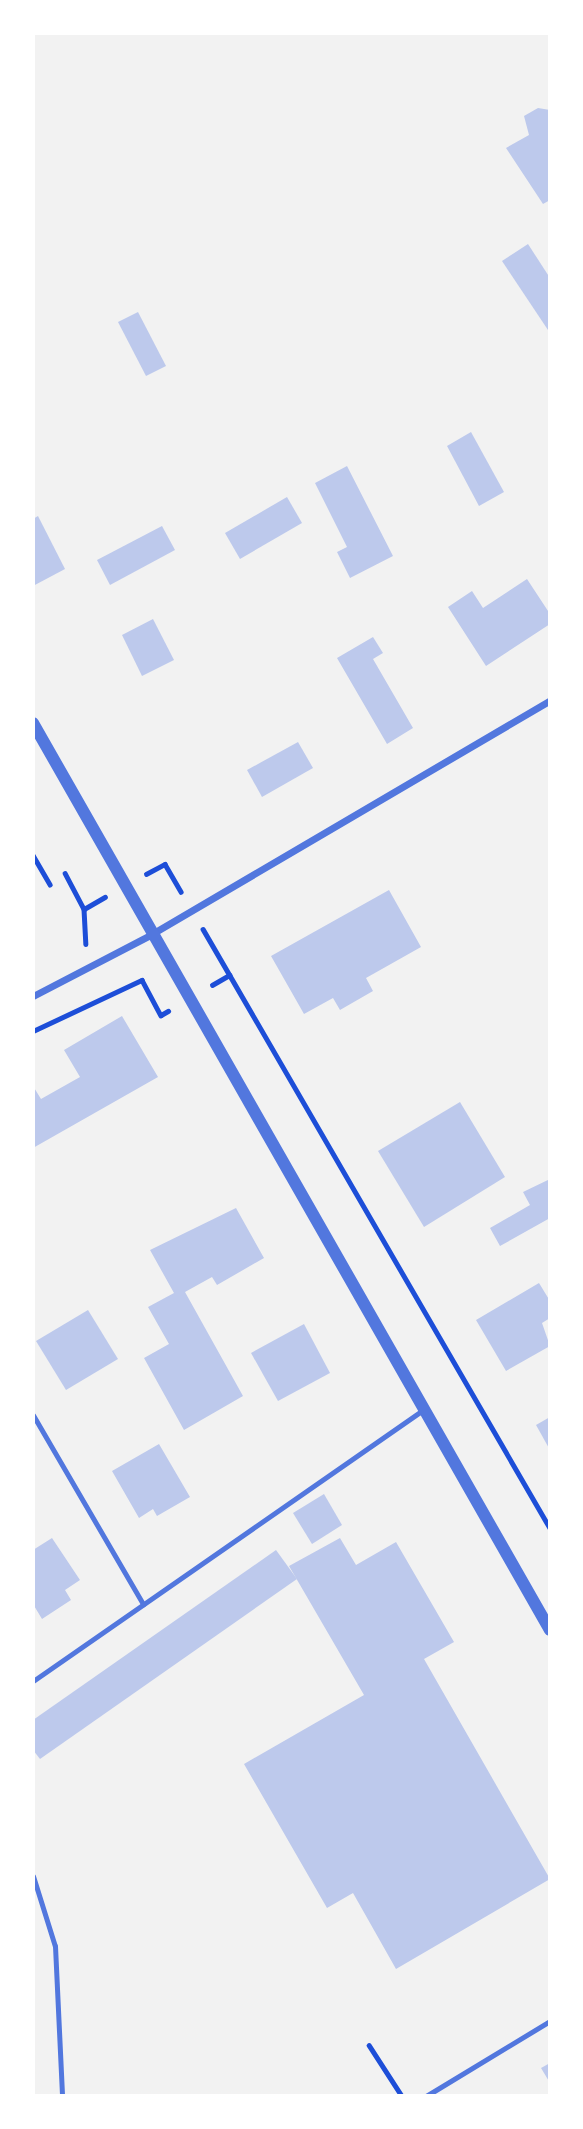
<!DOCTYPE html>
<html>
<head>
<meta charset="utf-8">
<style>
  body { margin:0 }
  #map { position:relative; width:583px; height:2129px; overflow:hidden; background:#f2f2f2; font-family:"Space Grotesk",sans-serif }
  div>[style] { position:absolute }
  .building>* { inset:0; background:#bdc9ec }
  .path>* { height:4.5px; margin:-2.25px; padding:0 2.25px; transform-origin:2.25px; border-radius:2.25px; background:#1d4ed8 }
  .service>* { height:5px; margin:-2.5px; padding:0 2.5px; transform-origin:2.5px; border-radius:2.5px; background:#5277de }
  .minor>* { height:7px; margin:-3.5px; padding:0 3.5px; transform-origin:3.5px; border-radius:3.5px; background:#5277de }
  .tertiary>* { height:12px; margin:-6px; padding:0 6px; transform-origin:6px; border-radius:6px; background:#5277de }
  span { translate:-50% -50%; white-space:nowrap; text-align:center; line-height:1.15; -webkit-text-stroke:5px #fff; paint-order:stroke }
  .frame { position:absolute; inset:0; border:35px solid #fff; pointer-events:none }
</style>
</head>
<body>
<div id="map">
  <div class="building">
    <div style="clip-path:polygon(538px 108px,550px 110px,550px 200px,543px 204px,506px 148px,529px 135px,524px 116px)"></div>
    <div style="clip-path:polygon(528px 244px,550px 278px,550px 333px,502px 261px)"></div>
    <div style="clip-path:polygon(138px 312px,166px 366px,146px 376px,118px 322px)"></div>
    <div style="clip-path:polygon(471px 432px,504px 492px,479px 506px,447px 446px)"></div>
    <div style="clip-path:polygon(347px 466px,393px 556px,350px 578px,337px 552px,347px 547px,315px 483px)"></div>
    <div style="clip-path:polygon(287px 497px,302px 523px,240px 559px,225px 533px)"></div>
    <div style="clip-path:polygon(38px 516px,65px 569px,33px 586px,33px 519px)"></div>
    <div style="clip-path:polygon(162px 526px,175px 550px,110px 585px,97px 560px)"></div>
    <div style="clip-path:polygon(527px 579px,550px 614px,550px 624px,486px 666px,448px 607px,472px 591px,483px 608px)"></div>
    <div style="clip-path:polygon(153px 619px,174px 660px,142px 676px,122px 635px)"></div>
    <div style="clip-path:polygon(373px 637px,383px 653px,373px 659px,413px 728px,387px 744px,337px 658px)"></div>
    <div style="clip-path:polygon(298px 742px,313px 768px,262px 797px,247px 770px)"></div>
    <div style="clip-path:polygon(389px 890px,421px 947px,366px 978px,373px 991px,340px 1010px,333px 998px,304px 1014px,271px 956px)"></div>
    <div style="clip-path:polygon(122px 1016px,158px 1077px,33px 1148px,33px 1086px,41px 1099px,80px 1077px,64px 1050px)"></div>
    <div style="clip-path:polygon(460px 1102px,505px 1177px,424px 1227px,378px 1151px)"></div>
    <div style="clip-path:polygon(550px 1179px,550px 1218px,500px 1246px,490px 1228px,530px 1205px,523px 1192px)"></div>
    <div style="clip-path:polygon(236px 1208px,264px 1258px,217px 1285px,212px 1277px,185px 1292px,243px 1396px,184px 1430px,144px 1358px,169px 1344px,148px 1307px,174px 1293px,150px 1250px)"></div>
    <div style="clip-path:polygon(539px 1283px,550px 1301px,550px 1318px,542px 1323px,550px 1346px,506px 1371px,476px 1320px)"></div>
    <div style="clip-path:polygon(88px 1310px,118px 1359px,66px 1390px,36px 1341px)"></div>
    <div style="clip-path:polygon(304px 1324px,330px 1373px,278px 1401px,251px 1353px)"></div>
    <div style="clip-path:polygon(550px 1417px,550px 1450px,536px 1425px)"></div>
    <div style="clip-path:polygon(159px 1444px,190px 1497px,157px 1516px,153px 1509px,139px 1518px,112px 1471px)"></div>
    <div style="clip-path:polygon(324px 1494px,342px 1525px,312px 1544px,293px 1513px)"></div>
    <div style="clip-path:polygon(52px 1538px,80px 1580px,65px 1590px,71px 1600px,42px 1619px,33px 1604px,33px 1550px)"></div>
    <div style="clip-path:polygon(340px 1538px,356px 1565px,396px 1542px,454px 1642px,424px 1659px,550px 1879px,396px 1969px,353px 1893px,327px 1908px,244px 1764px,364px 1695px,289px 1566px)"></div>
    <div style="clip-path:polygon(276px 1550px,297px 1579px,40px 1759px,33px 1750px,33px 1720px)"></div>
    <div style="clip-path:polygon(550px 2063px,550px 2083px,541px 2068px)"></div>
  </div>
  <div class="path">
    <div style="left:33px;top:855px;width:34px;rotate:60deg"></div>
    <div style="left:65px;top:873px;width:41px;rotate:62.2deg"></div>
    <div style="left:84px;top:909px;width:35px;rotate:87deg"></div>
    <div style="left:146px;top:874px;width:21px;rotate:-28deg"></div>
    <div style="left:165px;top:864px;width:32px;rotate:60deg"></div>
    <div style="left:84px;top:909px;width:24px;rotate:-30deg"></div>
    <div style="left:203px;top:929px;width:692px;rotate:59.92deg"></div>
    <div style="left:212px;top:985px;width:20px;rotate:-30deg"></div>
    <div style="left:33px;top:1031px;width:120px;rotate:-25.1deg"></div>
    <div style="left:142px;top:980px;width:40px;rotate:62deg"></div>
    <div style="left:161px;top:1015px;width:8px;rotate:-30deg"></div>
    <div style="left:369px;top:2045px;width:61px;rotate:57.1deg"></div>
  </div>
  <div class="service">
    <div style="left:33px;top:1415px;width:219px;rotate:59.8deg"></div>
    <div style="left:33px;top:1681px;width:475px;rotate:-34.8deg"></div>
    <div style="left:33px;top:1876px;width:73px;rotate:72.6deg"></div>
    <div style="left:55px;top:1946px;width:150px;rotate:87.3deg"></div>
    <div style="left:426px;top:2096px;width:145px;rotate:-31.2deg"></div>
  </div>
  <div class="minor">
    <div style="left:33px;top:996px;width:132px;rotate:-27.5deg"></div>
    <div style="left:150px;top:935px;width:464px;rotate:-30.4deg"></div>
  </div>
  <div class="tertiary">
    <div style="left:33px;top:723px;width:1044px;rotate:60.32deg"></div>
  </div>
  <div class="frame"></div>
</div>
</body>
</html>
